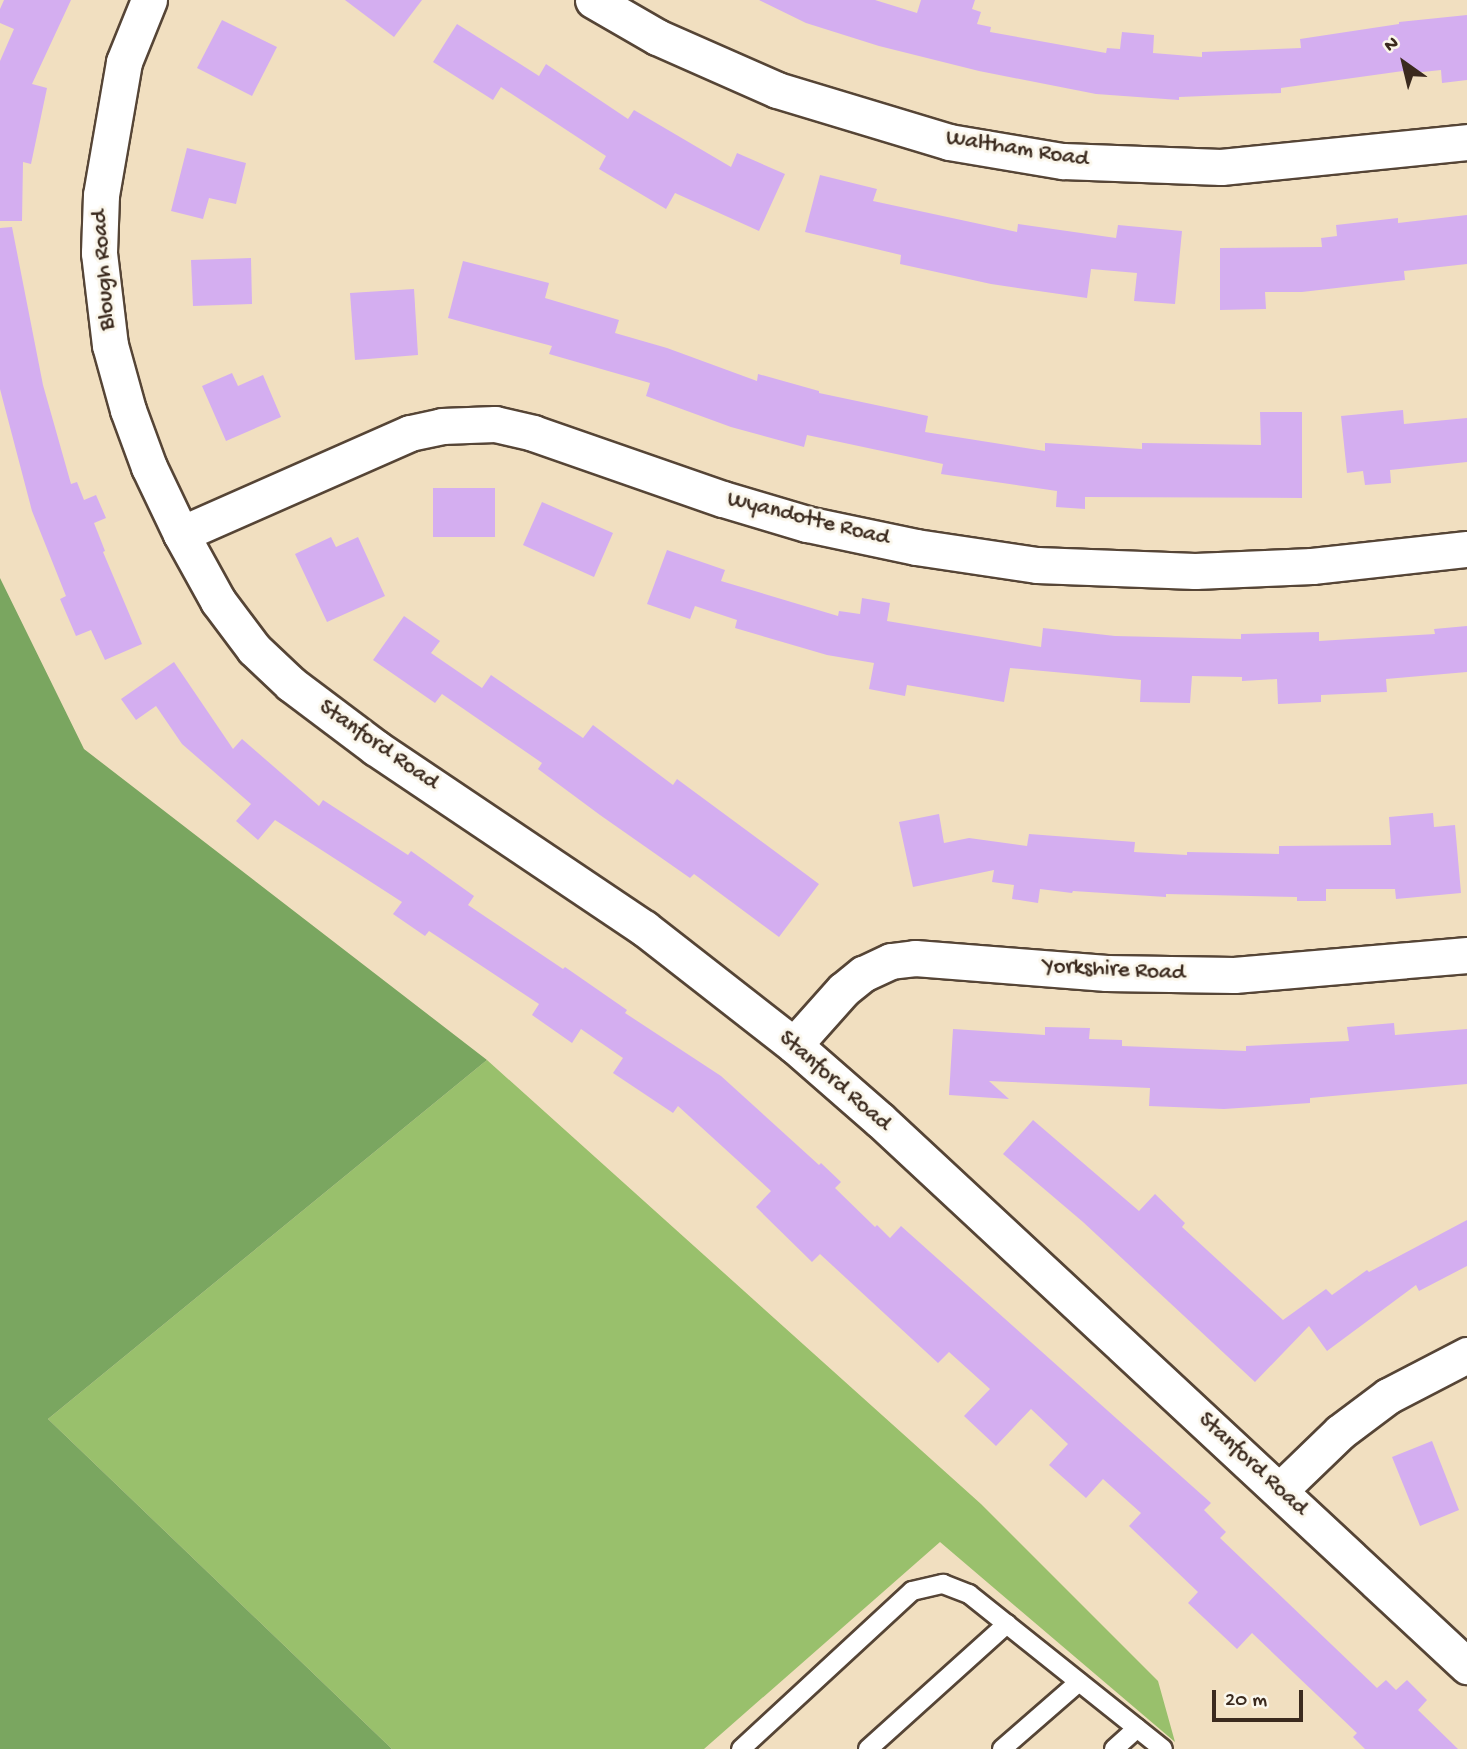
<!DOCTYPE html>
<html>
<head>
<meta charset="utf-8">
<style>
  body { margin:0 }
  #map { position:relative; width:1467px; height:1749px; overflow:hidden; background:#f1dfc0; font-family:"Gochi Hand",sans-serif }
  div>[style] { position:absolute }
  .green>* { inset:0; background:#99c06c }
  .forest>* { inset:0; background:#7aa660 }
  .building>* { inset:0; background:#d4aef0 }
  .roads { filter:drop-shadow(2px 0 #564536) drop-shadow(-2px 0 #564536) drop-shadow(0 2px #564536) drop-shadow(0 -2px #564536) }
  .lane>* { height:18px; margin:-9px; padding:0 9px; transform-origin:9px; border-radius:9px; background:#fff }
  .street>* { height:35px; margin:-17.5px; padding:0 17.5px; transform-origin:17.5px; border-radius:17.5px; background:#fff }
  span { translate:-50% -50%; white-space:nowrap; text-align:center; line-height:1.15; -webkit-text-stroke:6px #fbf7ec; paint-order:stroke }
  .street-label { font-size:23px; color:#3b2a1e }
  .north { position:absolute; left:1369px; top:28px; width:70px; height:70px; -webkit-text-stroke:5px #fbf7ec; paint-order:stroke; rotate:326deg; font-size:19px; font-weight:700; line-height:28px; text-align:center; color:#3b2a1e }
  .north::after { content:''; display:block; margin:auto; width:24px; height:32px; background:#3b2a1e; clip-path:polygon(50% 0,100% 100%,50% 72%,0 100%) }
  .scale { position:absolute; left:1212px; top:1690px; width:91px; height:32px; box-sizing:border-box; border:4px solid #3b2a1e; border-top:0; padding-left:9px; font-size:21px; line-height:24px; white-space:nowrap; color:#3b2a1e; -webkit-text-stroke:5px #fbf7ec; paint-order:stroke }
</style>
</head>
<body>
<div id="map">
  <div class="green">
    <div style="clip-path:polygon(487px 1060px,981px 1504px,1158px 1681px,1175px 1742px,940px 1542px,704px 1749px,392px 1749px,48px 1419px)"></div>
  </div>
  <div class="forest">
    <div style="clip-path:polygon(0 578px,84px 749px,487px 1060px,48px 1419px,392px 1749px,0 1749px)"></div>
  </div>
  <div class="building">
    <div style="clip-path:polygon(4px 0,71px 0,32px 84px,47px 88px,31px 164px,23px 162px,22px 221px,0 221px,0 61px,14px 29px,0 23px,0 9px)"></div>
    <div style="clip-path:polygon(345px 0,422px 0,394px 37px)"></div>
    <div style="clip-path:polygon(759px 0,875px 0,917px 13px,921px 0,975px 0,972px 9px,981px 12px,977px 24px,991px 27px,990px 32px,1106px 53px,1107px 48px,1120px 49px,1122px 32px,1154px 35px,1153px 53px,1202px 57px,1202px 52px,1301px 48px,1300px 39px,1399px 24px,1399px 22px,1467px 15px,1467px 80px,1442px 83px,1441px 70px,1404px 74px,1403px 71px,1281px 88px,1281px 93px,1179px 97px,1179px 100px,1096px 94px,979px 71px,879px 46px,806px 23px)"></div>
    <div style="clip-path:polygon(222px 20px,277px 47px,252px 96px,197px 68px)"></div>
    <div style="clip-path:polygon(457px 24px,539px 76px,546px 64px,628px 119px,634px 110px,731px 167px,737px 153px,785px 174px,759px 231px,675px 193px,666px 209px,599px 169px,606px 156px,501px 87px,493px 100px,433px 62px)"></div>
    <div style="clip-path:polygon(187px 148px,246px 163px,236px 204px,209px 198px,203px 219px,171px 211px)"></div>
    <div style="clip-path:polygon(820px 175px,877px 189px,873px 201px,1017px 232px,1018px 224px,1116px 238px,1118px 225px,1182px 231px,1175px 304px,1134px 301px,1137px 273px,1091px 269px,1087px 298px,991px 284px,900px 264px,901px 255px,805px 232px)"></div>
    <div style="clip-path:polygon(1467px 215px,1467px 264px,1404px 271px,1405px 280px,1302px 292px,1265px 292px,1266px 309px,1220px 310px,1220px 248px,1322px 247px,1321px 238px,1337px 236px,1336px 225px,1398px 218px,1398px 223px)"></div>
    <div style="clip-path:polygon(12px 227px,43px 385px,71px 484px,77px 482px,84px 500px,96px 495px,106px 518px,94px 523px,105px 551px,103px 552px,142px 644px,105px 660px,91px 630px,76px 636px,60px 599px,66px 596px,32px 511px,0 389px,0 228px)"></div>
    <div style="clip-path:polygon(251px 258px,252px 304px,193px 306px,191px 260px)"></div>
    <div style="clip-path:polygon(463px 261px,549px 283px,545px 298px,619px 320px,615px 333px,667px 348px,757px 381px,758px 374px,819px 391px,819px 393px,928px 416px,925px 432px,1045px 451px,1045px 443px,1142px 449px,1142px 443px,1261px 445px,1260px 412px,1302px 412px,1302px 498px,1085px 497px,1085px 509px,1056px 507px,1057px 491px,941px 474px,943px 464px,807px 435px,804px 447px,731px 427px,646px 396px,650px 383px,549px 354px,552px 346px,448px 318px)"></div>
    <div style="clip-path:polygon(414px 289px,418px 355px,355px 360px,350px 293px)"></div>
    <div style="clip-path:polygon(232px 373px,238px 386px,263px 375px,281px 417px,226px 441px,202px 386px)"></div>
    <div style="clip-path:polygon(1403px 410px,1404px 424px,1467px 418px,1467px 462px,1390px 470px,1391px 483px,1365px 485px,1363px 471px,1347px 473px,1341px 416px)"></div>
    <div style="clip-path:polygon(433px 488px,495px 488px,495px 537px,433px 537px)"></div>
    <div style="clip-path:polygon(542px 502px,613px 533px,594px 577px,523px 545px)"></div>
    <div style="clip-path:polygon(331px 537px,336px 547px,358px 537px,385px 596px,327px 622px,295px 554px)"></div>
    <div style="clip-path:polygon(667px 550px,725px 570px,721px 581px,838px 616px,839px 611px,860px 614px,862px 598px,890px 603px,887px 621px,1041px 647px,1043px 628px,1115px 636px,1241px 639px,1241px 634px,1319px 632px,1319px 641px,1435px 634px,1434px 629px,1467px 626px,1467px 672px,1386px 679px,1387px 692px,1321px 695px,1321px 702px,1278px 704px,1277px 679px,1242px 681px,1242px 677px,1192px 676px,1190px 703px,1140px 702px,1141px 680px,1010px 668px,1004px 702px,907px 685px,905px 696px,869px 689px,874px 663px,827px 655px,735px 628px,737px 620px,695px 606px,690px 619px,647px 604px)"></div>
    <div style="clip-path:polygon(404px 616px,440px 641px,431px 653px,482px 688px,491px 675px,583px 738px,593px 725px,673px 785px,677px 779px,819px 884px,779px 937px,694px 874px,690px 878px,600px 815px,538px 769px,542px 763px,442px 694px,435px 703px,373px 660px)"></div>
    <div style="clip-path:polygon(174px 662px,233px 749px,242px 739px,319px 806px,323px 800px,408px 855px,411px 851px,474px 896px,468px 905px,563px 969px,565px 967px,627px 1010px,625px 1013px,721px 1076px,819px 1165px,821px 1163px,841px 1182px,835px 1188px,875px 1227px,877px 1225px,890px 1238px,901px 1226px,1211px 1503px,1204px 1510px,1226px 1532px,1220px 1538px,1377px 1688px,1386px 1680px,1396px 1690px,1407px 1680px,1427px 1700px,1418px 1710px,1458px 1749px,1365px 1749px,1353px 1737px,1357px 1733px,1252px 1633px,1237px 1649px,1188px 1603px,1198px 1592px,1129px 1526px,1141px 1513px,1103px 1479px,1086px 1498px,1049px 1465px,1068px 1444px,1031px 1409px,996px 1446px,964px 1416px,990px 1389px,949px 1352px,938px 1363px,820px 1254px,812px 1262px,756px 1207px,771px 1191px,678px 1106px,673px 1113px,613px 1073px,623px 1058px,581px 1029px,572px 1043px,532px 1015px,539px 1004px,429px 931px,425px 936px,393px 914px,402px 902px,275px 820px,258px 840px,236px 821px,251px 804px,182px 744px,156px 706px,136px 720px,121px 699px)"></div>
    <div style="clip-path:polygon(1433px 813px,1434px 827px,1455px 825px,1461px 893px,1396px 899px,1395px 889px,1326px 889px,1326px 901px,1297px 901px,1297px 897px,1166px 894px,1166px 897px,1073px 891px,1072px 893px,1040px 889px,1038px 903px,1012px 899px,1014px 885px,992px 882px,994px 870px,913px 887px,899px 822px,939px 814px,944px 843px,969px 838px,1027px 846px,1029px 834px,1135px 842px,1134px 852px,1187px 855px,1187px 852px,1279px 854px,1279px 846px,1391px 845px,1389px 817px)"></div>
    <div style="clip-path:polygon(1394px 1023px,1395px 1035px,1467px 1029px,1467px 1084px,1310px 1098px,1310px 1103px,1224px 1109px,1149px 1106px,1150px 1088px,989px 1081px,1009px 1099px,949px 1095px,953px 1029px,1045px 1035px,1045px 1027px,1090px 1028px,1089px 1039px,1122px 1040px,1122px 1046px,1246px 1051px,1246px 1046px,1349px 1041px,1347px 1027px)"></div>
    <div style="clip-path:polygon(1033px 1120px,1139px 1211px,1155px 1194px,1185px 1223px,1182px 1227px,1283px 1320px,1326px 1289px,1332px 1295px,1367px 1270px,1369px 1272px,1467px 1220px,1467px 1266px,1419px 1291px,1416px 1285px,1327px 1351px,1309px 1326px,1255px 1382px,1083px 1222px,1003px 1154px)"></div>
    <div style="clip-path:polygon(1432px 1441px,1459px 1510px,1420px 1526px,1392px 1457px)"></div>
  </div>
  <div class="roads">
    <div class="lane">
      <div style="left:741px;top:1749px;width:233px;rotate:-42.7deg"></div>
      <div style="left:912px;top:1591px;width:32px;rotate:-13deg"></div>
      <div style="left:943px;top:1584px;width:28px;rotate:21deg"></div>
      <div style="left:969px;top:1594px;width:248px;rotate:38.6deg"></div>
      <div style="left:868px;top:1749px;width:187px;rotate:-42deg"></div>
      <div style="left:1002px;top:1749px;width:102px;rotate:-41deg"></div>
      <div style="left:1114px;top:1749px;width:31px;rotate:-42deg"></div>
    </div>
    <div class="street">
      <div style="left:149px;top:0;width:67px;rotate:112deg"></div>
      <div style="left:124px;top:62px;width:135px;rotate:99.8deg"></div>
      <div style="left:101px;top:195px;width:58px;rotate:92deg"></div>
      <div style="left:99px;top:253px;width:93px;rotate:83.2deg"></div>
      <div style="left:110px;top:345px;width:67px;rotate:74.5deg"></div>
      <div style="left:128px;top:410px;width:61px;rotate:69.8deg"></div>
      <div style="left:149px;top:467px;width:74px;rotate:64.5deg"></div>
      <div style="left:181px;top:534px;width:77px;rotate:61.1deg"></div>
      <div style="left:218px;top:601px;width:60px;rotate:53.1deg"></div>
      <div style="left:254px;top:649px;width:51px;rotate:43.4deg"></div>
      <div style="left:291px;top:684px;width:106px;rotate:37deg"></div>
      <div style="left:376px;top:748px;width:323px;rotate:33.9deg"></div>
      <div style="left:644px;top:928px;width:190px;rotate:38deg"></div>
      <div style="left:794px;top:1045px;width:114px;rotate:41.1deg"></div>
      <div style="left:880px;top:1120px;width:802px;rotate:42.93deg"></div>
      <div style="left:593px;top:0;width:74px;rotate:30deg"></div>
      <div style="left:657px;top:37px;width:131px;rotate:23.8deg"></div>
      <div style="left:777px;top:90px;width:180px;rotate:16.8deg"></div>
      <div style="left:949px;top:142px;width:116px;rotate:9.5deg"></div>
      <div style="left:1063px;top:161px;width:158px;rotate:2.2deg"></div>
      <div style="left:1221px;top:167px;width:247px;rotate:-5.8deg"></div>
      <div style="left:181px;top:534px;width:250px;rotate:-23.8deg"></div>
      <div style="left:410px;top:433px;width:33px;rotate:-12deg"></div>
      <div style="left:442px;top:426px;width:53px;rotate:-2.2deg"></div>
      <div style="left:495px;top:424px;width:39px;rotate:13deg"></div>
      <div style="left:533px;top:433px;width:201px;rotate:19.2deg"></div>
      <div style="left:723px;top:499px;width:88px;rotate:16.6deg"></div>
      <div style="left:807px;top:524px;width:111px;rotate:11.9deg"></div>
      <div style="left:916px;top:547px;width:122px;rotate:8.5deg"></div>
      <div style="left:1037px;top:565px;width:158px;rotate:2.2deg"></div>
      <div style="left:1195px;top:571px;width:117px;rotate:-2.4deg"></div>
      <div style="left:1312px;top:566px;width:156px;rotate:-6.3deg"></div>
      <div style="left:794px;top:1045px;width:74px;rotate:-48.3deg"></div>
      <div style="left:843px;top:990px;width:26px;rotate:-39deg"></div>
      <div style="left:863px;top:974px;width:31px;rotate:-25deg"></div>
      <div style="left:891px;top:961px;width:24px;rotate:-7deg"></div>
      <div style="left:915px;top:958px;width:192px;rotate:4.5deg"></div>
      <div style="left:1106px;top:973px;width:128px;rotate:0.9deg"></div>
      <div style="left:1234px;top:975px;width:234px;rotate:-4.9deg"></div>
      <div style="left:1280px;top:1490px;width:83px;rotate:-44deg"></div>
      <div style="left:1340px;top:1432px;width:60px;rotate:-36.9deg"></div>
      <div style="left:1388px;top:1396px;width:89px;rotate:-27.4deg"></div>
    </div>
  </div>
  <div class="street-label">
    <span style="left:1017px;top:150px;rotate:9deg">Waltham Road</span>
    <span style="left:105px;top:270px;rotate:-94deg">Blough Road</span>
    <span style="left:808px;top:520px;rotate:14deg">Wyandotte Road</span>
    <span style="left:378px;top:746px;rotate:35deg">Stanford Road</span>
    <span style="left:1114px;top:971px;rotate:3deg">Yorkshire Road</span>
    <span style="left:834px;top:1082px;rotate:41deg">Stanford Road</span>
    <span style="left:1252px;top:1465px;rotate:43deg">Stanford Road</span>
  </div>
  <div class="north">N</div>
  <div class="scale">20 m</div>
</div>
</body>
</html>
